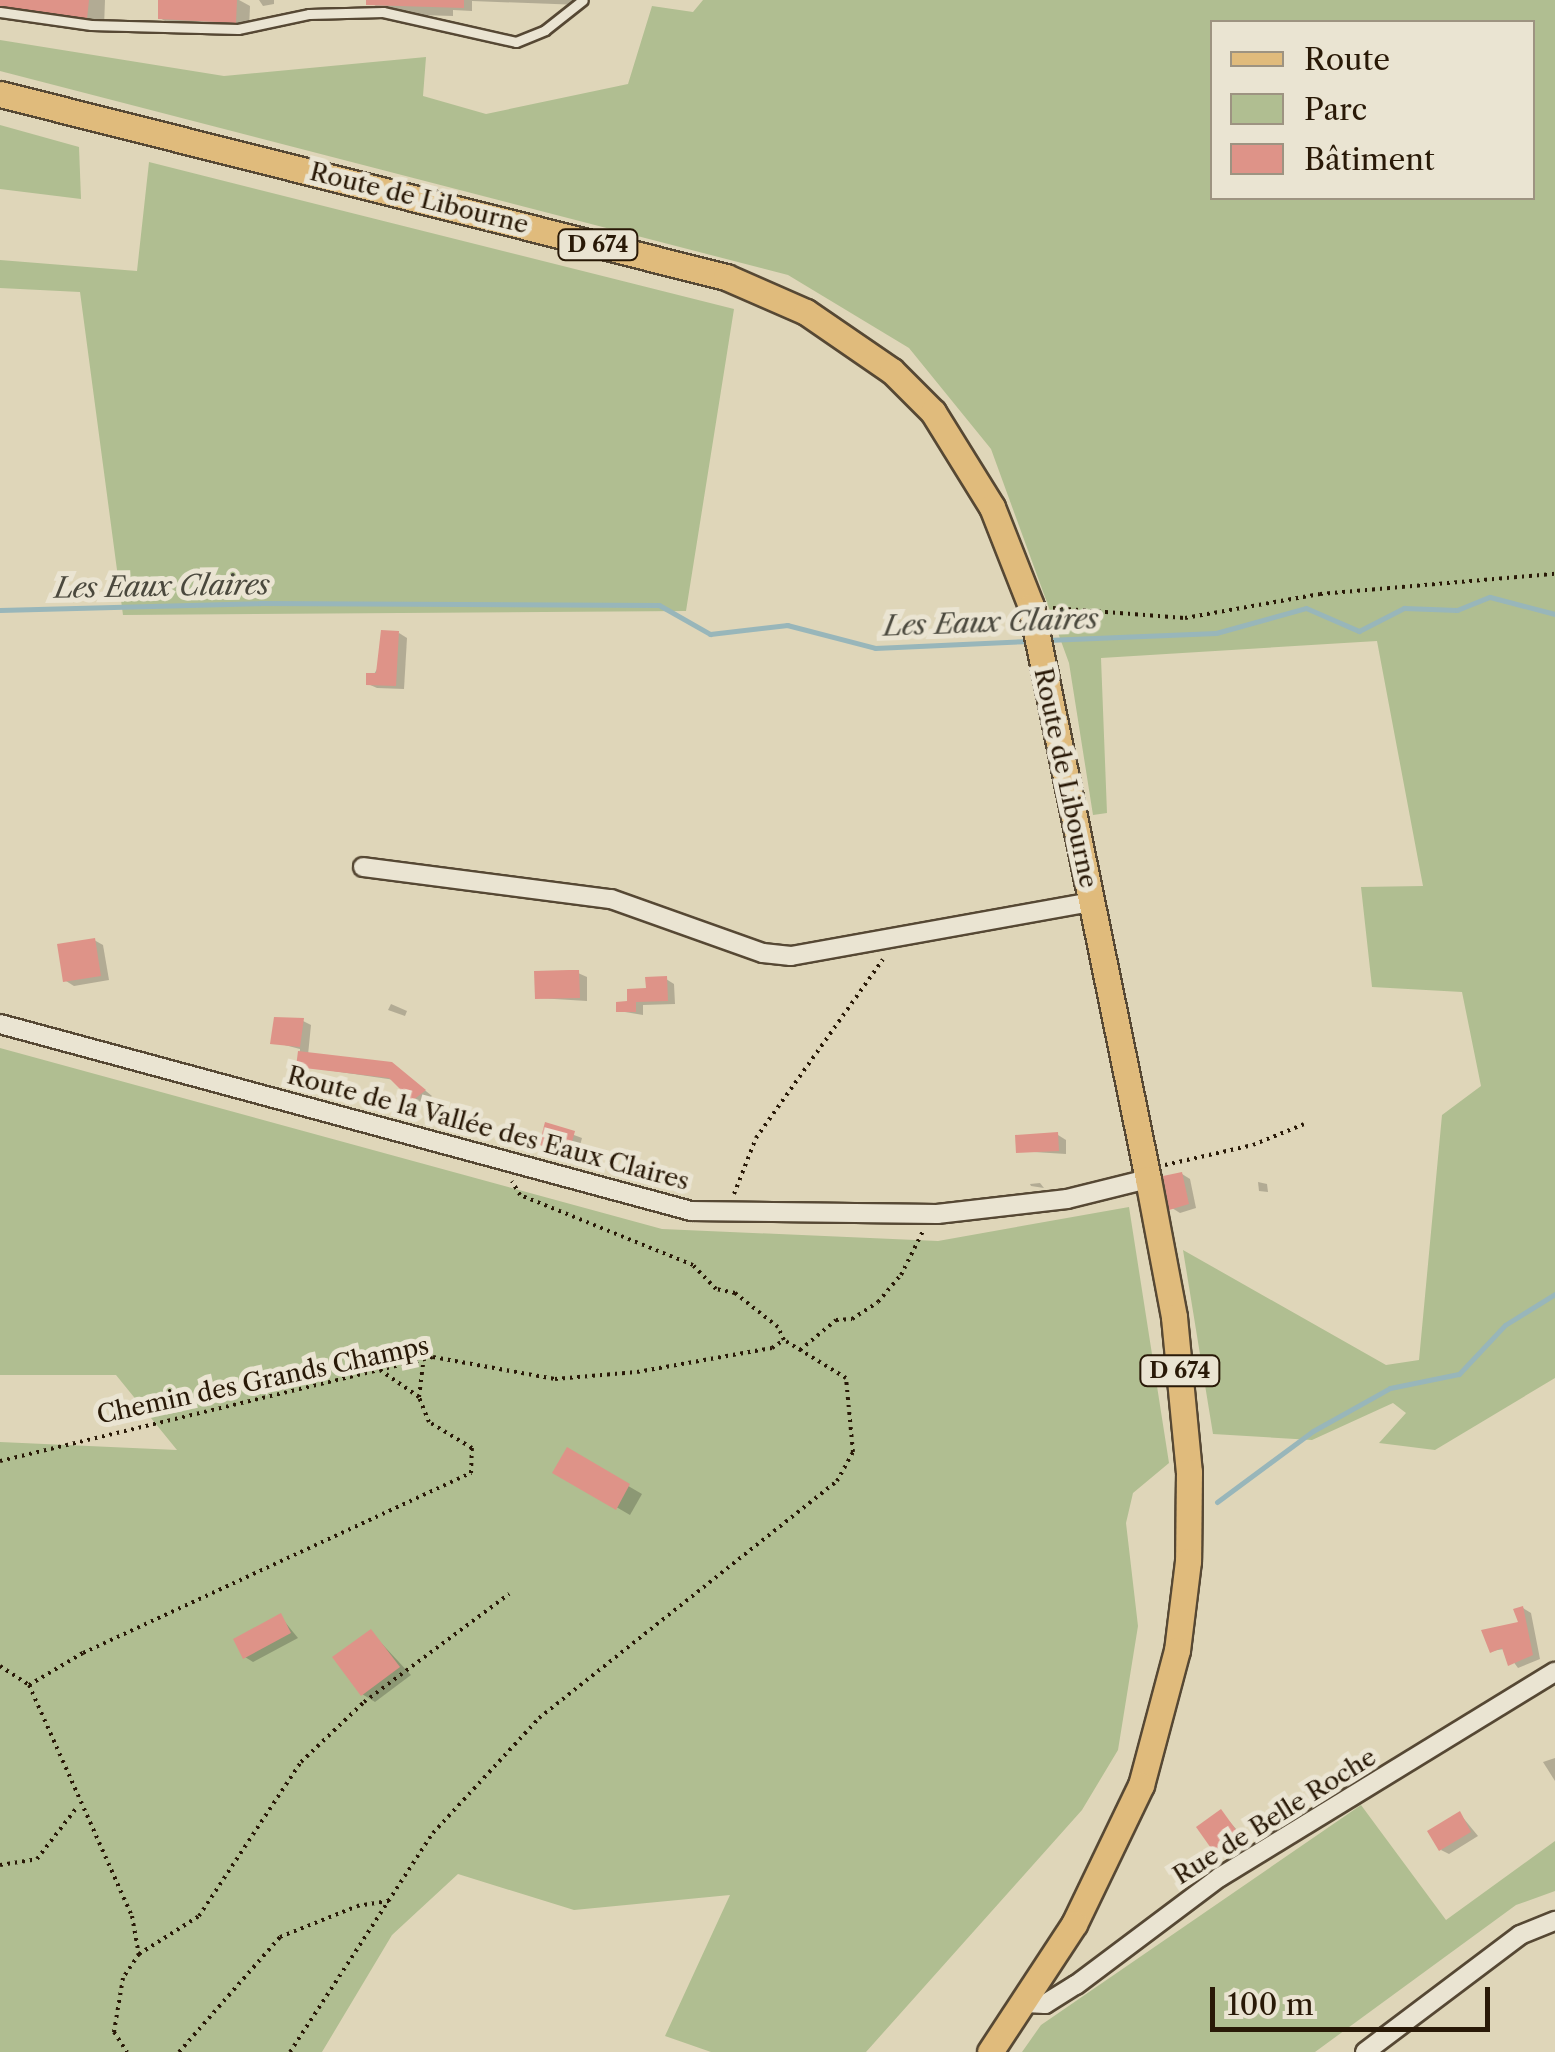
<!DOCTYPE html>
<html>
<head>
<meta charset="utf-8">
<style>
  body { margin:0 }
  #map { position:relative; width:1555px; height:2052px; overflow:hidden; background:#dfd6b9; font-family:"Libre Caslon Text",serif }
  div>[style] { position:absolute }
  .green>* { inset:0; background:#b0be91 }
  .shadow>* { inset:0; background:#0003 }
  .stream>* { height:5px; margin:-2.5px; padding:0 2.5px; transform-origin:2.5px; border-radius:2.5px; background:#98b6ba }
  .building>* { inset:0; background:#de9388 }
  .path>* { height:4px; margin-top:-2px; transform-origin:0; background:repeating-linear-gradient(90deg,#291907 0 2.5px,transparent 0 7.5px) }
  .roads { filter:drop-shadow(2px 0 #564834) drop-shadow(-2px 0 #564834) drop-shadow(0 2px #564834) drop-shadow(0 -2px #564834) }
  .service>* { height:9px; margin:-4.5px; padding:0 4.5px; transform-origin:4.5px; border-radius:4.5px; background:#eae4d2 }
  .minor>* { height:18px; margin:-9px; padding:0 9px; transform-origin:9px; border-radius:9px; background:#eae4d2 }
  .primary>* { height:25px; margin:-12.5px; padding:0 12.5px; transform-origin:12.5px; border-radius:12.5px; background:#e0bb7c }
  span { translate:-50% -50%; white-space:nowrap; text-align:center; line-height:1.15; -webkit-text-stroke:10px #eae4d2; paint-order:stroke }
  .shield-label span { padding:2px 8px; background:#eae4d2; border:2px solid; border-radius:8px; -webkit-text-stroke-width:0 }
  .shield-label { font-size:22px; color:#291907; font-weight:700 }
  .street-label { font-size:25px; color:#291907 }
  .water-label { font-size:28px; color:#4a483d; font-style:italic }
  .legend { position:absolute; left:1210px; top:20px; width:325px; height:180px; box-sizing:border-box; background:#eae4d2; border:2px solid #9d9381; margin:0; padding:12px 18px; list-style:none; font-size:30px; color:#291907 }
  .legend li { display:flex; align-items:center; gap:20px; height:50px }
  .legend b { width:50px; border:2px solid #9d9381 }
  .scale { position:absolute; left:1210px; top:1987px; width:280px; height:45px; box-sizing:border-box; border:5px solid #291907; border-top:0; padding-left:12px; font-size:30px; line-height:35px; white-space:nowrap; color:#291907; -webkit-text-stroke:8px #eae4d2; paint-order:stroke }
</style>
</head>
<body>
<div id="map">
  <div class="green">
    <div style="clip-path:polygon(evenodd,703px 0,1555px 0,1555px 1378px,1435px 1450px,1379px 1443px,1406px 1413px,1393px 1403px,1312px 1440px,1213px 1434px,1183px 1250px,1386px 1365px,1419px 1360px,1442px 1115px,1481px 1086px,1462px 992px,1372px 987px,1361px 887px,1423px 886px,1377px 641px,1101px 658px,1107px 813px,1093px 815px,1069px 663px,991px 449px,909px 348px,788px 275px,0 71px,0 40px,224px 76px,426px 57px,423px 96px,486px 114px,628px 84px,652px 6px,693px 12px,703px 0,1212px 22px,1532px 22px,1532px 198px,1212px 198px,1212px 22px)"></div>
    <div style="clip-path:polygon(0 125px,79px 147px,81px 199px,0 189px)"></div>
    <div style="clip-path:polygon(149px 162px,734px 309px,686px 611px,123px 615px,80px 292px,0 288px,0 260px,137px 271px)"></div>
    <div style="clip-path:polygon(0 1048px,662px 1229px,938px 1241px,1129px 1207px,1169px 1463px,1133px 1493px,1126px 1523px,1138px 1626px,1118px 1750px,1082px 1810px,866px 2052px,711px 2052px,665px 2036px,730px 1895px,574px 1910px,458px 1874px,392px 1935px,322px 2052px,0 2052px,0 1442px,177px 1450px,116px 1375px,0 1375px)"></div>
    <div style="clip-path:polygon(1361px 1805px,1446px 1920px,1555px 1841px,1555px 1891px,1516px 1905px,1315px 2052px,1022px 2052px,1041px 2025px)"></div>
  </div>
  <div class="shadow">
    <div style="clip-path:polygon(0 0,105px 0,104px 27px,0 11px)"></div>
    <div style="clip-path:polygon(158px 0,239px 0,250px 6px,249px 29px,173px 26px,160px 18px)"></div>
    <div style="clip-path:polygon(259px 0,274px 0,274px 4px,263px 6px)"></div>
    <div style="clip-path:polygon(368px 0,581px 0,581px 5px,472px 1px,472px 11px,453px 10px,453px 16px,386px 14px)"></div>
    <div style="clip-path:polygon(399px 633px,407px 638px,404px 689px,377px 688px,368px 684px)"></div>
    <div style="clip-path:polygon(94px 940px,103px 945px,109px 980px,74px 986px,66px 981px)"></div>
    <div style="clip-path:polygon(578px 973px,587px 977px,587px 1001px,538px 998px)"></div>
    <div style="clip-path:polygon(666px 979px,674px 984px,675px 1004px,643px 1005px,643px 1015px,619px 1011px)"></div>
    <div style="clip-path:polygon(391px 1004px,407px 1011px,405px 1016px,388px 1010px)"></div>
    <div style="clip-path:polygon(303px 1021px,311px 1025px,308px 1055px,400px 1070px,432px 1096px,421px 1104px,395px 1080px,299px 1066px,300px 1049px,273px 1042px)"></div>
    <div style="clip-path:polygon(547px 1125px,582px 1138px,577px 1156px,542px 1143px)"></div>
    <div style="clip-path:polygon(1058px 1135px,1066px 1140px,1066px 1154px,1018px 1151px)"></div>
    <div style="clip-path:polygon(1182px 1174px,1190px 1179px,1196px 1208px,1180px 1213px,1172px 1208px)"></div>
    <div style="clip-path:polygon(1258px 1182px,1267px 1184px,1268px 1192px,1259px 1191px)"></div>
    <div style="clip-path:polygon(1040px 1183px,1044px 1188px,1031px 1186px,1030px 1184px)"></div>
    <div style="clip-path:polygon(568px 1451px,642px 1494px,630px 1515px,556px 1472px)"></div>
    <div style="clip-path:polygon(1523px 1608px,1531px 1613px,1540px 1659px,1518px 1668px,1504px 1649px,1492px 1651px,1521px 1624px)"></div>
    <div style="clip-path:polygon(280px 1616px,298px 1638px,253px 1662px,245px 1657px)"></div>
    <div style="clip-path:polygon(371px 1632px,411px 1675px,375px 1702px,362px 1694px)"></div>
    <div style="clip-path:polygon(1555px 1758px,1555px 1781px,1543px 1762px)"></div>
    <div style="clip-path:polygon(1221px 1812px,1245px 1839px,1223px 1854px,1215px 1849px)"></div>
    <div style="clip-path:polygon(1460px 1814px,1478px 1836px,1449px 1854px,1441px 1850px)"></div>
  </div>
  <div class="stream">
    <div style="left:0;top:610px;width:260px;rotate:-1.5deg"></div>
    <div style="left:260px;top:603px;width:399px;rotate:0.3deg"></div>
    <div style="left:659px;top:605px;width:59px;rotate:29.6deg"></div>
    <div style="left:710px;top:634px;width:78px;rotate:-6.7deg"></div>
    <div style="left:787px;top:625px;width:91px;rotate:14.6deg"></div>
    <div style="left:875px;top:648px;width:156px;rotate:-2.6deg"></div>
    <div style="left:1047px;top:640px;width:169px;rotate:-2.4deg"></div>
    <div style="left:1216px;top:633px;width:93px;rotate:-15.5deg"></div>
    <div style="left:1306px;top:608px;width:58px;rotate:23.5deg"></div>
    <div style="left:1359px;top:631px;width:51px;rotate:-27.1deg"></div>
    <div style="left:1404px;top:608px;width:53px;rotate:2.2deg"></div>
    <div style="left:1457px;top:610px;width:35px;rotate:-22deg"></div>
    <div style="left:1490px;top:597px;width:67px;rotate:14.7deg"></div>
    <div style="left:1217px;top:1502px;width:119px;rotate:-36.5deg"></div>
    <div style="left:1313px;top:1431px;width:88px;rotate:-29.2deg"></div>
    <div style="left:1390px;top:1388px;width:70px;rotate:-11.5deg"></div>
    <div style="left:1459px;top:1374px;width:67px;rotate:-46.8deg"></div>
    <div style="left:1505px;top:1325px;width:59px;rotate:-31.8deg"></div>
  </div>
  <div class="building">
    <div style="clip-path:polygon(0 0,89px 0,87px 19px,0 6px)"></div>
    <div style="clip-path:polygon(158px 0,237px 0,236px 23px,158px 19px)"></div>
    <div style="clip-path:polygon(366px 0,464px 0,464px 8px,366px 5px)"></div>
    <div style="clip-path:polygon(381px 630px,399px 631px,396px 686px,366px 685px,366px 673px,376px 673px)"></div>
    <div style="clip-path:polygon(95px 938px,101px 976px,63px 982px,57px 944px)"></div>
    <div style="clip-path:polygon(569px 970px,579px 970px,580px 998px,535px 999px,534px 971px)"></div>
    <div style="clip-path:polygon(667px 976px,668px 1001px,636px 1002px,636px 1012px,616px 1012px,616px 1002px,627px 1001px,627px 989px,646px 988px,645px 977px)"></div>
    <div style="clip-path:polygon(274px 1017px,304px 1018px,300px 1047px,270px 1044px)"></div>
    <div style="clip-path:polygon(298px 1051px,392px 1062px,426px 1090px,412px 1101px,389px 1078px,296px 1067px)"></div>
    <div style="clip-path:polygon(545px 1122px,575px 1131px,569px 1153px,539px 1145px)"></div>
    <div style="clip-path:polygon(1058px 1132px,1059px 1151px,1016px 1153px,1015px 1135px)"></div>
    <div style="clip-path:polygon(1182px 1172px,1189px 1204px,1169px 1210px,1163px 1176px)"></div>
    <div style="clip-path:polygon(567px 1447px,630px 1484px,616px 1510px,552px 1473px)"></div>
    <div style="clip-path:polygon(1523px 1606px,1533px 1655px,1508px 1666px,1502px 1648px,1490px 1653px,1481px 1630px,1518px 1622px,1513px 1609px)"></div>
    <div style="clip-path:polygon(281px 1613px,291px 1633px,243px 1659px,233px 1639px)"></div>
    <div style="clip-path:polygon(371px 1629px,400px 1667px,361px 1696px,332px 1657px)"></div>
    <div style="clip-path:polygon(1221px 1809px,1239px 1834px,1213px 1851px,1196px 1827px)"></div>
    <div style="clip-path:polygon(1460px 1811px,1471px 1832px,1439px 1851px,1427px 1831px)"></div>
  </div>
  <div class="path">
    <div style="left:1053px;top:608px;width:132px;rotate:4.3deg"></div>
    <div style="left:1185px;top:618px;width:137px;rotate:-10.1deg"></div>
    <div style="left:1320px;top:594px;width:236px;rotate:-4.9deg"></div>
    <div style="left:1165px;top:1165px;width:90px;rotate:-12.8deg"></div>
    <div style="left:1253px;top:1145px;width:55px;rotate:-22.4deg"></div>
    <div style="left:734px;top:1194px;width:60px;rotate:-68.6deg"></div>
    <div style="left:756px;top:1138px;width:219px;rotate:-54.6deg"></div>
    <div style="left:800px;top:1350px;width:47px;rotate:-39.8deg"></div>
    <div style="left:836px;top:1320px;width:16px;rotate:-4deg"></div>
    <div style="left:852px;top:1319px;width:31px;rotate:-33deg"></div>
    <div style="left:878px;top:1302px;width:35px;rotate:-50deg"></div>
    <div style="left:901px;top:1275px;width:51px;rotate:-63.4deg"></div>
    <div style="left:419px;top:1397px;width:38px;rotate:-83deg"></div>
    <div style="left:0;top:1461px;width:445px;rotate:-13.5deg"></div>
    <div style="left:433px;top:1357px;width:124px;rotate:10.2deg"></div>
    <div style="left:555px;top:1379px;width:82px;rotate:-4.9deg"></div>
    <div style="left:637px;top:1372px;width:137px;rotate:-10.1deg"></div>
    <div style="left:772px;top:1348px;width:14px;rotate:-34deg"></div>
    <div style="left:784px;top:1340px;width:14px;rotate:-115deg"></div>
    <div style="left:778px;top:1327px;width:55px;rotate:-141.7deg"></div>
    <div style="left:735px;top:1293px;width:19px;rotate:-168deg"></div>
    <div style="left:716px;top:1289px;width:33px;rotate:-134deg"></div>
    <div style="left:693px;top:1265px;width:187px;rotate:-158deg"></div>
    <div style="left:520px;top:1195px;width:16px;rotate:-120deg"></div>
    <div style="left:0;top:1666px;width:35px;rotate:33deg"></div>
    <div style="left:29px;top:1685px;width:253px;rotate:66deg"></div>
    <div style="left:132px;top:1916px;width:39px;rotate:80deg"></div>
    <div style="left:139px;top:1954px;width:29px;rotate:124deg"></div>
    <div style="left:123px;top:1978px;width:55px;rotate:99.5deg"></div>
    <div style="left:114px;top:2032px;width:24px;rotate:57deg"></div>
    <div style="left:29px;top:1685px;width:63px;rotate:-30.7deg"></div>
    <div style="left:83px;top:1653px;width:428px;rotate:-24.9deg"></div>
    <div style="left:471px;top:1473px;width:25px;rotate:-88deg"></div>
    <div style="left:472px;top:1448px;width:50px;rotate:-148.8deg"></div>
    <div style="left:429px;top:1422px;width:27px;rotate:-112deg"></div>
    <div style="left:419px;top:1397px;width:47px;rotate:-145.3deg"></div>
    <div style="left:0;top:1865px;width:37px;rotate:-9deg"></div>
    <div style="left:37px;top:1859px;width:67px;rotate:-52.3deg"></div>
    <div style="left:139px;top:1954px;width:71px;rotate:-32.3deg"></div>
    <div style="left:199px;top:1916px;width:185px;rotate:-56.5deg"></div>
    <div style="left:301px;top:1762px;width:87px;rotate:-43.6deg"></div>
    <div style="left:364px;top:1702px;width:181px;rotate:-36.7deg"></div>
    <div style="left:179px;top:2052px;width:153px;rotate:-48.7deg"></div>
    <div style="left:280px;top:1937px;width:83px;rotate:-21.9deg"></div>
    <div style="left:357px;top:1906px;width:33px;rotate:-9deg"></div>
    <div style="left:290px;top:2052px;width:262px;rotate:-56.9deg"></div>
    <div style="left:433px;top:1833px;width:156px;rotate:-47.3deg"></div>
    <div style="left:539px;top:1718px;width:381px;rotate:-38.5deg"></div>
    <div style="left:837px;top:1481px;width:33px;rotate:-61deg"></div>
    <div style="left:853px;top:1452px;width:74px;rotate:-95.4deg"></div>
    <div style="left:846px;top:1378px;width:73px;rotate:-148.5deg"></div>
  </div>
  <div class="roads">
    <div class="service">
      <div style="left:0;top:12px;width:92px;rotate:8.1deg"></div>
      <div style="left:91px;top:25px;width:147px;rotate:1.6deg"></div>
      <div style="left:238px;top:29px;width:73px;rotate:-11.9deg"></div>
      <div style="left:309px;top:14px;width:74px;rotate:-1.5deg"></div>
      <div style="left:383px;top:12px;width:136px;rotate:12.7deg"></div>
      <div style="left:516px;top:42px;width:31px;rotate:-22deg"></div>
      <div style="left:545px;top:30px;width:48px;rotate:-38.3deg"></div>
    </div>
    <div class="minor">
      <div style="left:363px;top:867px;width:250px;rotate:7.4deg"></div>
      <div style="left:611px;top:899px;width:161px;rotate:19.6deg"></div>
      <div style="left:763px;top:953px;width:28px;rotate:6deg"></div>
      <div style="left:791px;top:956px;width:305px;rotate:-10.2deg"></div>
      <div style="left:0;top:1024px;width:716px;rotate:15.14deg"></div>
      <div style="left:691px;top:1211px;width:246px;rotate:0.7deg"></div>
      <div style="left:937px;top:1214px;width:131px;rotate:-6.6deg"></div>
      <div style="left:1067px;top:1199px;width:83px;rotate:-13.9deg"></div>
      <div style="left:1026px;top:2003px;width:19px;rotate:3deg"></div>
      <div style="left:1045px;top:2004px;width:36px;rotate:-32deg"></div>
      <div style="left:1076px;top:1985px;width:180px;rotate:-36.9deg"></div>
      <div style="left:1220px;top:1877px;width:393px;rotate:-31.5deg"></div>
      <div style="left:1365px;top:2052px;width:194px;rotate:-37deg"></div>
      <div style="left:1520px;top:1935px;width:38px;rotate:-22deg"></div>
    </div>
    <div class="primary">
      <div style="left:0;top:94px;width:749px;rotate:14.15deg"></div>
      <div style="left:726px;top:277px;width:87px;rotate:23.6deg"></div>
      <div style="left:806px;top:312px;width:104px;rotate:34.5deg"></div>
      <div style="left:892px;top:371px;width:58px;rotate:45deg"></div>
      <div style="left:933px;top:412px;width:112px;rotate:58.2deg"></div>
      <div style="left:992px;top:507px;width:106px;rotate:68.5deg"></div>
      <div style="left:1031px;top:606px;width:585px;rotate:78.46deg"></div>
      <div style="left:1148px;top:1179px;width:140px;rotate:79.3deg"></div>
      <div style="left:1174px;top:1317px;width:156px;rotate:84.5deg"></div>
      <div style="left:1189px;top:1472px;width:89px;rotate:90.6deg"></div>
      <div style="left:1188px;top:1561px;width:90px;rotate:97deg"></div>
      <div style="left:1177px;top:1650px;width:140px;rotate:104.9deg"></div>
      <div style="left:1141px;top:1785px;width:154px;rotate:115.7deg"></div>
      <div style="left:1074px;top:1924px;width:153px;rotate:123.3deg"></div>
    </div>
  </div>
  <div class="shield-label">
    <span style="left:598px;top:245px">D 674</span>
    <span style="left:1180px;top:1371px">D 674</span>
  </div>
  <div class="street-label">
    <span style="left:419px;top:199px;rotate:14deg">Route de Libourne</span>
    <span style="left:1065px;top:778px;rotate:78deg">Route de Libourne</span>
    <span style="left:488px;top:1129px;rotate:15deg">Route de la Vallée des Eaux Claires</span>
    <span style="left:263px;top:1381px;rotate:-12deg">Chemin des Grands Champs</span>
    <span style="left:1275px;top:1817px;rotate:-32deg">Rue de Belle Roche</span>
  </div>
  <div class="water-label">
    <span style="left:162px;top:586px;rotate:-1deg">Les Eaux Claires</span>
    <span style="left:991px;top:622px;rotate:-2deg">Les Eaux Claires</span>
  </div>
  <ul class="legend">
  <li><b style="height:12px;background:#e0bb7c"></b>Route</li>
  <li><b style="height:28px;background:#b0be91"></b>Parc</li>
  <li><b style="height:28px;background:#de9388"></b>Bâtiment</li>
  </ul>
  <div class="scale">100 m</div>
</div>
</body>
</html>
